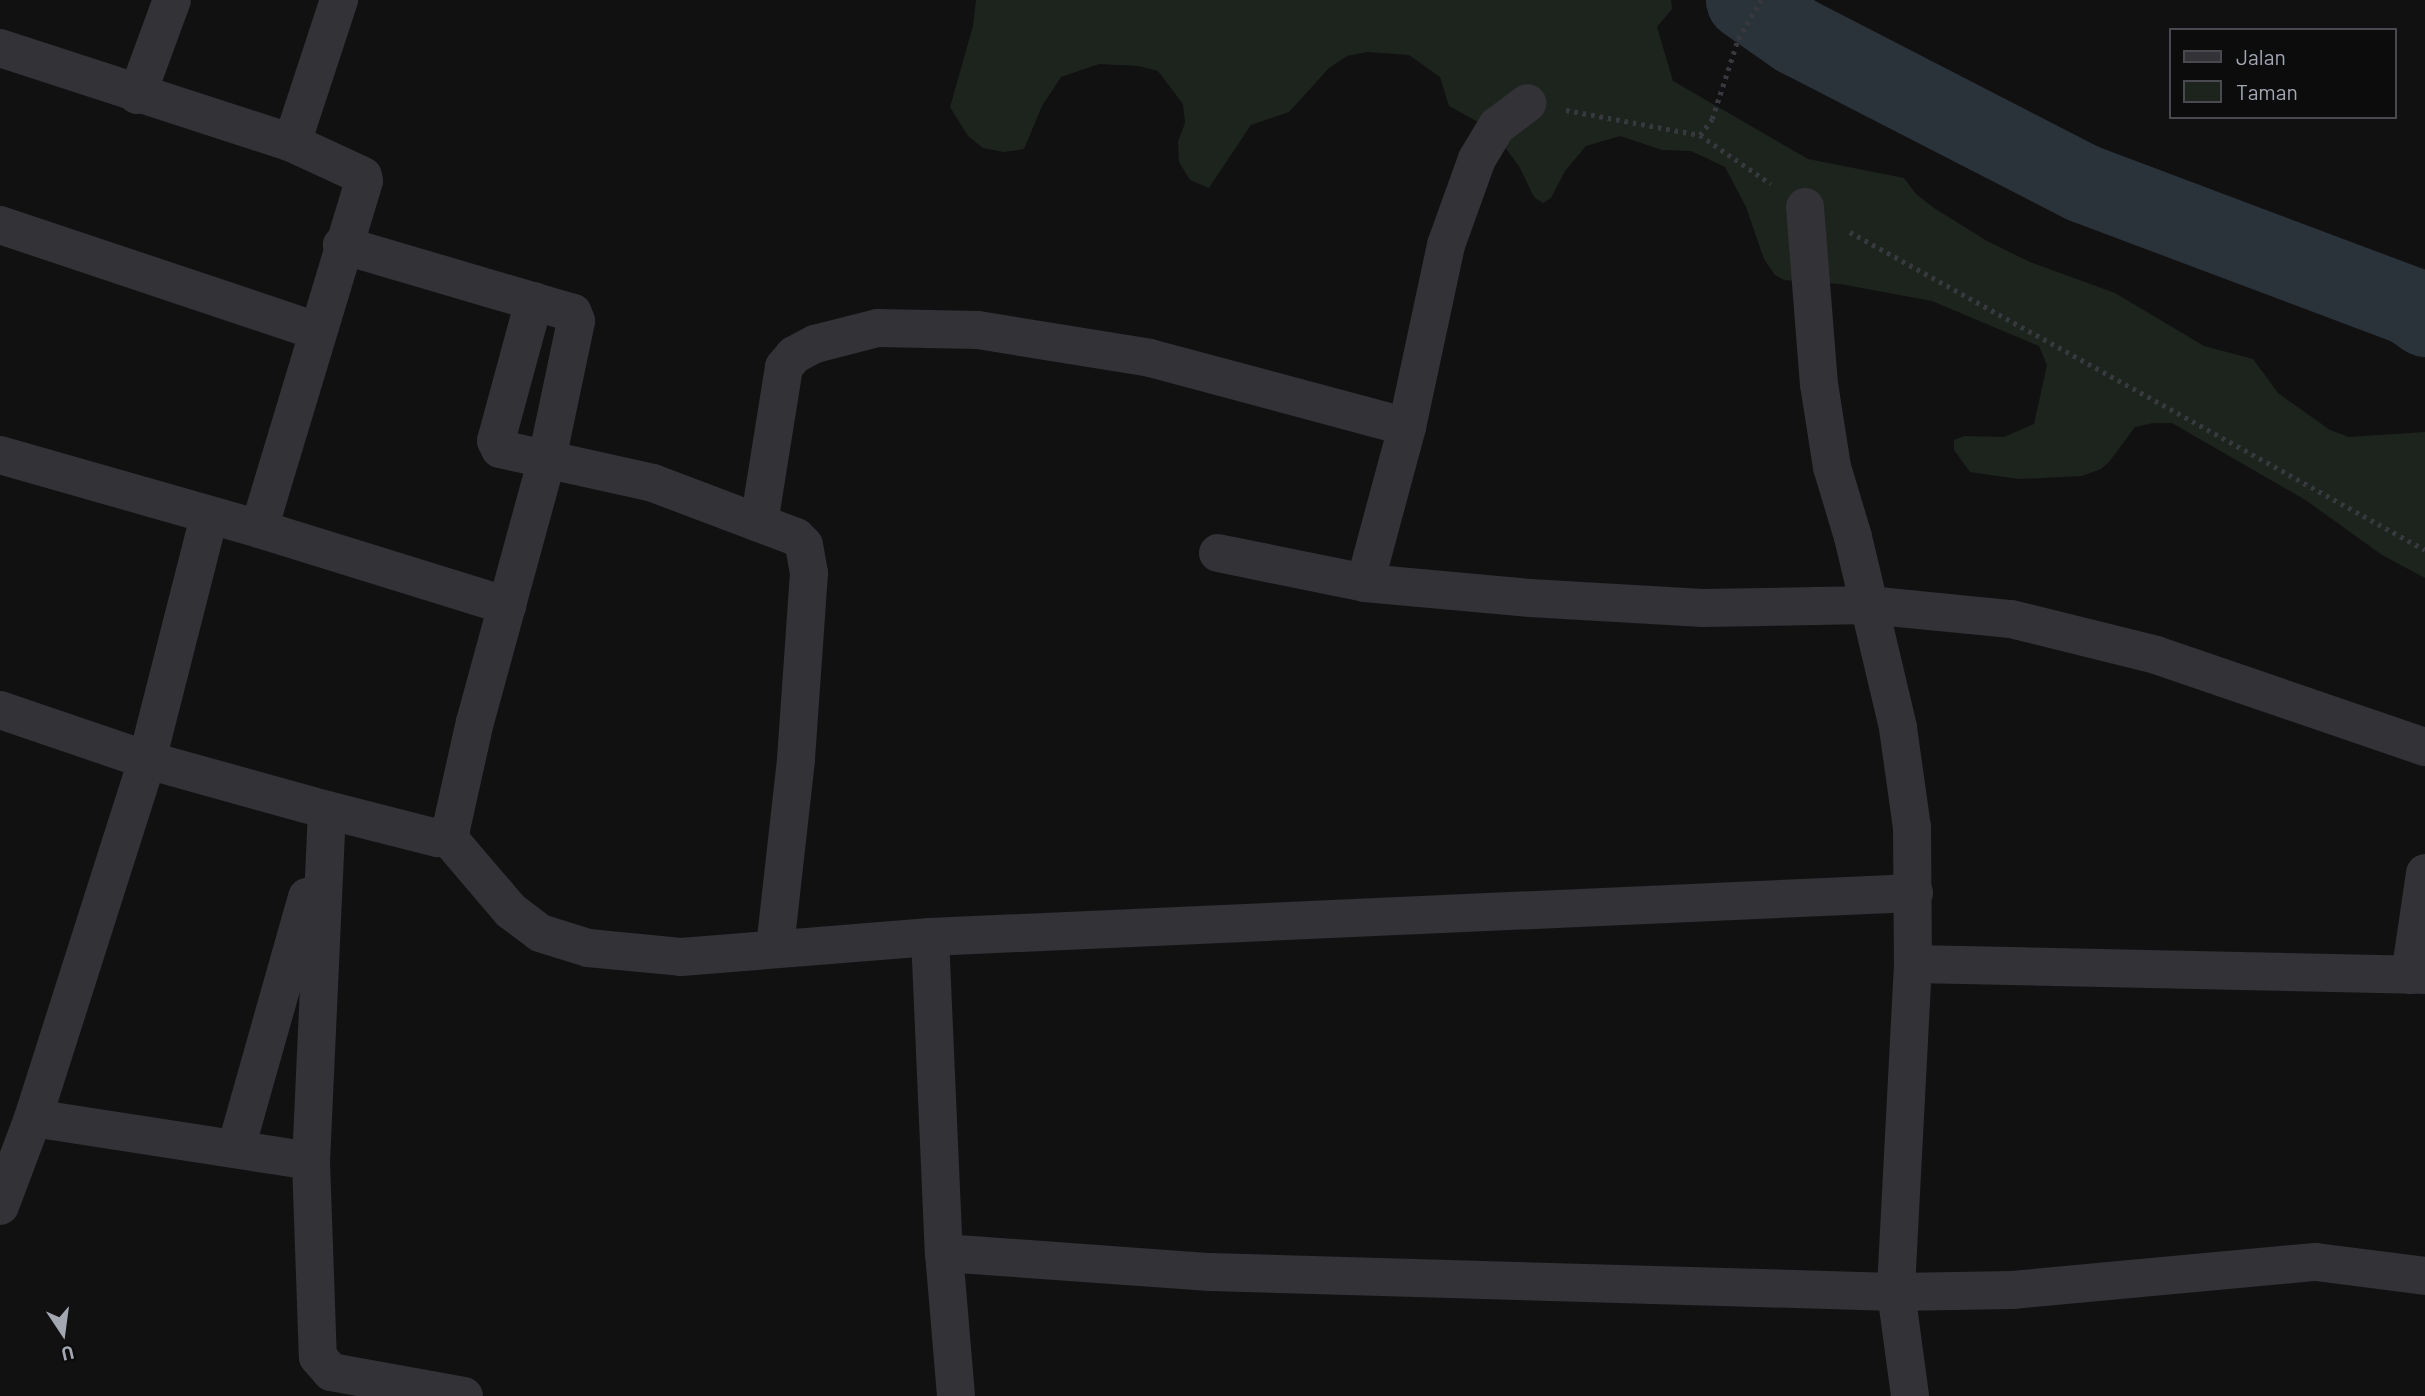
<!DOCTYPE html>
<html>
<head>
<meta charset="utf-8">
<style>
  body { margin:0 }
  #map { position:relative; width:2425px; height:1396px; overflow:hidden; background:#111112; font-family:Barlow,sans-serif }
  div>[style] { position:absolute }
  .green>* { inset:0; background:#1d241e }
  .river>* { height:79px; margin:-39.5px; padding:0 39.5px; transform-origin:39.5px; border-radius:39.5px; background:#2b333a }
  .path>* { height:4.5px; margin-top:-2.25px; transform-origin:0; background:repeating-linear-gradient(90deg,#38393e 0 3.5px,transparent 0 8.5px) }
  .minor>* { height:38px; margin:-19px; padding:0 19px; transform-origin:19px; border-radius:19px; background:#323237 }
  span { translate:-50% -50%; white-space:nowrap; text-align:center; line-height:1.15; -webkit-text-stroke:7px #0c0c0d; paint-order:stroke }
  .legend { position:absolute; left:2169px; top:28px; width:228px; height:91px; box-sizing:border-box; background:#0c0c0d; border:2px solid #484a4f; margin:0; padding:9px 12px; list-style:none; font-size:21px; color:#a2a7b2 }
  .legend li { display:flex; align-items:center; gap:14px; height:35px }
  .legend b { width:35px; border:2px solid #484a4f }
  .north { position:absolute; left:28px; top:1298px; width:70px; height:70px; -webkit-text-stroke:5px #0c0c0d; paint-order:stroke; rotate:167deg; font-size:19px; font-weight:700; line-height:28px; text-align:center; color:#a2a7b2 }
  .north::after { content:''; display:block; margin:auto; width:24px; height:32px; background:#a2a7b2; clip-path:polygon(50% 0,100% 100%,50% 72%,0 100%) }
</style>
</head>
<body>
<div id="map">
  <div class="green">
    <div style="clip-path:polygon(976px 0,1671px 0,1672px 9px,1657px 27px,1673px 81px,1808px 159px,1904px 178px,1916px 194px,1934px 208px,1987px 241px,2030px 262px,2115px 293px,2204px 346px,2253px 359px,2278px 393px,2330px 430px,2349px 437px,2425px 432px,2425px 578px,2382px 555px,2307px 501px,2172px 423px,2153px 423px,2135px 427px,2109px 462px,2101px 469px,2082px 476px,2019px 479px,1970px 472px,1954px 450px,1954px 440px,1964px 436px,2004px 437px,2034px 424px,2047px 365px,2039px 346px,1932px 301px,1840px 284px,1784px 280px,1775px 275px,1764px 259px,1746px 207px,1725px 167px,1691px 151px,1662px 150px,1620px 136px,1586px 146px,1565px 171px,1551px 198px,1543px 203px,1534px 197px,1519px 166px,1491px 129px,1449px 106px,1440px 77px,1409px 55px,1367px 52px,1347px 56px,1329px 68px,1289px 112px,1251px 125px,1209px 188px,1190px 180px,1179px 162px,1178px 142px,1185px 123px,1183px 104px,1158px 71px,1138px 66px,1099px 64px,1061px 77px,1042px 106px,1024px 149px,1004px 152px,983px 148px,968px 136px,950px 107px,973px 26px)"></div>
  </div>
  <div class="river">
    <div style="left:1745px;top:0;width:61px;rotate:35deg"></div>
    <div style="left:1795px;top:35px;width:324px;rotate:27.2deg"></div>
    <div style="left:2083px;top:183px;width:349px;rotate:20.6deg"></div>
    <div style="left:2410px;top:306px;width:19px;rotate:36deg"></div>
  </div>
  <div class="path">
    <div style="left:1566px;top:110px;width:136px;rotate:10.6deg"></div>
    <div style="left:1700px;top:135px;width:86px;rotate:34.6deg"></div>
    <div style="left:1700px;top:135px;width:20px;rotate:-53deg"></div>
    <div style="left:1712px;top:119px;width:84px;rotate:-72deg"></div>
    <div style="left:1738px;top:39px;width:45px;rotate:-59.5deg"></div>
    <div style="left:1850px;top:232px;width:657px;rotate:28.94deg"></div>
  </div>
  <div class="minor">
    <div style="left:0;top:48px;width:307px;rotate:18deg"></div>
    <div style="left:292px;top:143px;width:78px;rotate:24.9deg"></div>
    <div style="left:363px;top:176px;width:5px;rotate:79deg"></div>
    <div style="left:364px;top:181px;width:363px;rotate:106.8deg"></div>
    <div style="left:137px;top:95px;width:101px;rotate:-69.8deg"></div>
    <div style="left:292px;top:143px;width:151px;rotate:-71.8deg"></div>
    <div style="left:1805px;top:207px;width:178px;rotate:85.5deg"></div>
    <div style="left:1819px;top:384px;width:84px;rotate:81.1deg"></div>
    <div style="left:1832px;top:467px;width:73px;rotate:73.3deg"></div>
    <div style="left:1853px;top:537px;width:196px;rotate:76.7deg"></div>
    <div style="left:1898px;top:728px;width:100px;rotate:82deg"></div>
    <div style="left:1912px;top:827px;width:137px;rotate:89.6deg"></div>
    <div style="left:1913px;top:964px;width:328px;rotate:93deg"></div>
    <div style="left:1896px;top:1292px;width:105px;rotate:82.3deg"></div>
    <div style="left:0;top:225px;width:333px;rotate:18.5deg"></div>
    <div style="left:534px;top:301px;width:145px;rotate:105.2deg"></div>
    <div style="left:496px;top:441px;width:9px;rotate:63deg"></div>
    <div style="left:500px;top:449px;width:157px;rotate:12.5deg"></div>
    <div style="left:653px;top:483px;width:153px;rotate:20.7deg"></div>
    <div style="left:796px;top:537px;width:11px;rotate:45deg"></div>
    <div style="left:804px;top:545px;width:28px;rotate:80deg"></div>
    <div style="left:809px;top:573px;width:187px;rotate:94deg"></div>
    <div style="left:796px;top:760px;width:188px;rotate:96.4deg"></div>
    <div style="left:0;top:455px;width:269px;rotate:15.9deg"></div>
    <div style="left:259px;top:529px;width:260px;rotate:17.2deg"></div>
    <div style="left:759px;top:523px;width:158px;rotate:-80.9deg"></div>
    <div style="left:784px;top:367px;width:16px;rotate:-50deg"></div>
    <div style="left:794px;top:355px;width:24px;rotate:-28deg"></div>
    <div style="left:815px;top:344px;width:65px;rotate:-14.3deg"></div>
    <div style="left:878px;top:328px;width:100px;rotate:1.1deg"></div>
    <div style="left:978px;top:330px;width:174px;rotate:9.2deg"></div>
    <div style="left:1150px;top:358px;width:266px;rotate:15deg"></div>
    <div style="left:1218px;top:553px;width:150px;rotate:11.5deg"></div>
    <div style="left:1365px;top:583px;width:166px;rotate:5.2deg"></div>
    <div style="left:1530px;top:598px;width:173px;rotate:3.3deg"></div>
    <div style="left:1703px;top:608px;width:165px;rotate:-1deg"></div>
    <div style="left:1868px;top:605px;width:144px;rotate:5.6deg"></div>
    <div style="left:2011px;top:619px;width:149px;rotate:13.9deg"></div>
    <div style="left:2156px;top:655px;width:284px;rotate:18.9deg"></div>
    <div style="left:1365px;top:583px;width:162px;rotate:-74.9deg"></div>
    <div style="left:1407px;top:427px;width:186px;rotate:-77.9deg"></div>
    <div style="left:1446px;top:245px;width:91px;rotate:-70.2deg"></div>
    <div style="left:1477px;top:159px;width:39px;rotate:-59deg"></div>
    <div style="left:1497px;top:126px;width:38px;rotate:-37deg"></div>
    <div style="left:0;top:710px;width:155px;rotate:18.8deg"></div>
    <div style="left:147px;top:760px;width:187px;rotate:15.5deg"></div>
    <div style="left:327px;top:810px;width:114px;rotate:14.3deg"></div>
    <div style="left:437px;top:838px;width:17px;rotate:-33deg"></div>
    <div style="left:451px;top:829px;width:110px;rotate:-77.4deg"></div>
    <div style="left:475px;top:722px;width:273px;rotate:-74.7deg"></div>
    <div style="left:547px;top:459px;width:141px;rotate:-78.1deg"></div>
    <div style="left:576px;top:321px;width:9px;rotate:-111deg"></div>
    <div style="left:573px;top:313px;width:241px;rotate:-163.6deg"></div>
    <div style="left:327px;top:810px;width:351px;rotate:92.6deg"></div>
    <div style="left:311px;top:1161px;width:196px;rotate:88deg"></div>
    <div style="left:318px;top:1357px;width:20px;rotate:49deg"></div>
    <div style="left:331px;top:1372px;width:135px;rotate:10.2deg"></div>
    <div style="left:446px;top:835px;width:100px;rotate:49.5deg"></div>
    <div style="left:511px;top:911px;width:36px;rotate:37deg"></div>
    <div style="left:540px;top:933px;width:50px;rotate:17.4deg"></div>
    <div style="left:588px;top:948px;width:93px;rotate:5.5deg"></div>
    <div style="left:681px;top:957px;width:250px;rotate:-4.6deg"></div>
    <div style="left:930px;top:937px;width:985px;rotate:-2.56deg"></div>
    <div style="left:930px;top:937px;width:316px;rotate:87.5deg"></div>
    <div style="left:944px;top:1253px;width:144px;rotate:85.2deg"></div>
    <div style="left:1913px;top:964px;width:512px;rotate:1.23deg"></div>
    <div style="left:2410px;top:975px;width:103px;rotate:-81.6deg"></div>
    <div style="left:33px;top:1118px;width:281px;rotate:8.8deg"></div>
    <div style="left:236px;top:1148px;width:261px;rotate:-74.2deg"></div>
    <div style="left:0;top:1206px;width:94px;rotate:-69.4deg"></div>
    <div style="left:33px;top:1118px;width:376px;rotate:-72.3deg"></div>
    <div style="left:147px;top:760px;width:251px;rotate:-75.7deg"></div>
    <div style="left:944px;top:1253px;width:267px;rotate:4.1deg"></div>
    <div style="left:1210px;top:1272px;width:686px;rotate:1.67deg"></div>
    <div style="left:1896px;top:1292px;width:116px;rotate:-1deg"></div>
    <div style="left:2012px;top:1290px;width:305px;rotate:-5.3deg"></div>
    <div style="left:2316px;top:1262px;width:110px;rotate:7.3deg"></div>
  </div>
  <ul class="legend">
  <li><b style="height:9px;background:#323237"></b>Jalan</li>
  <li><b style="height:19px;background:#1d241e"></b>Taman</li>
  </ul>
  <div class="north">U</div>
</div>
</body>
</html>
